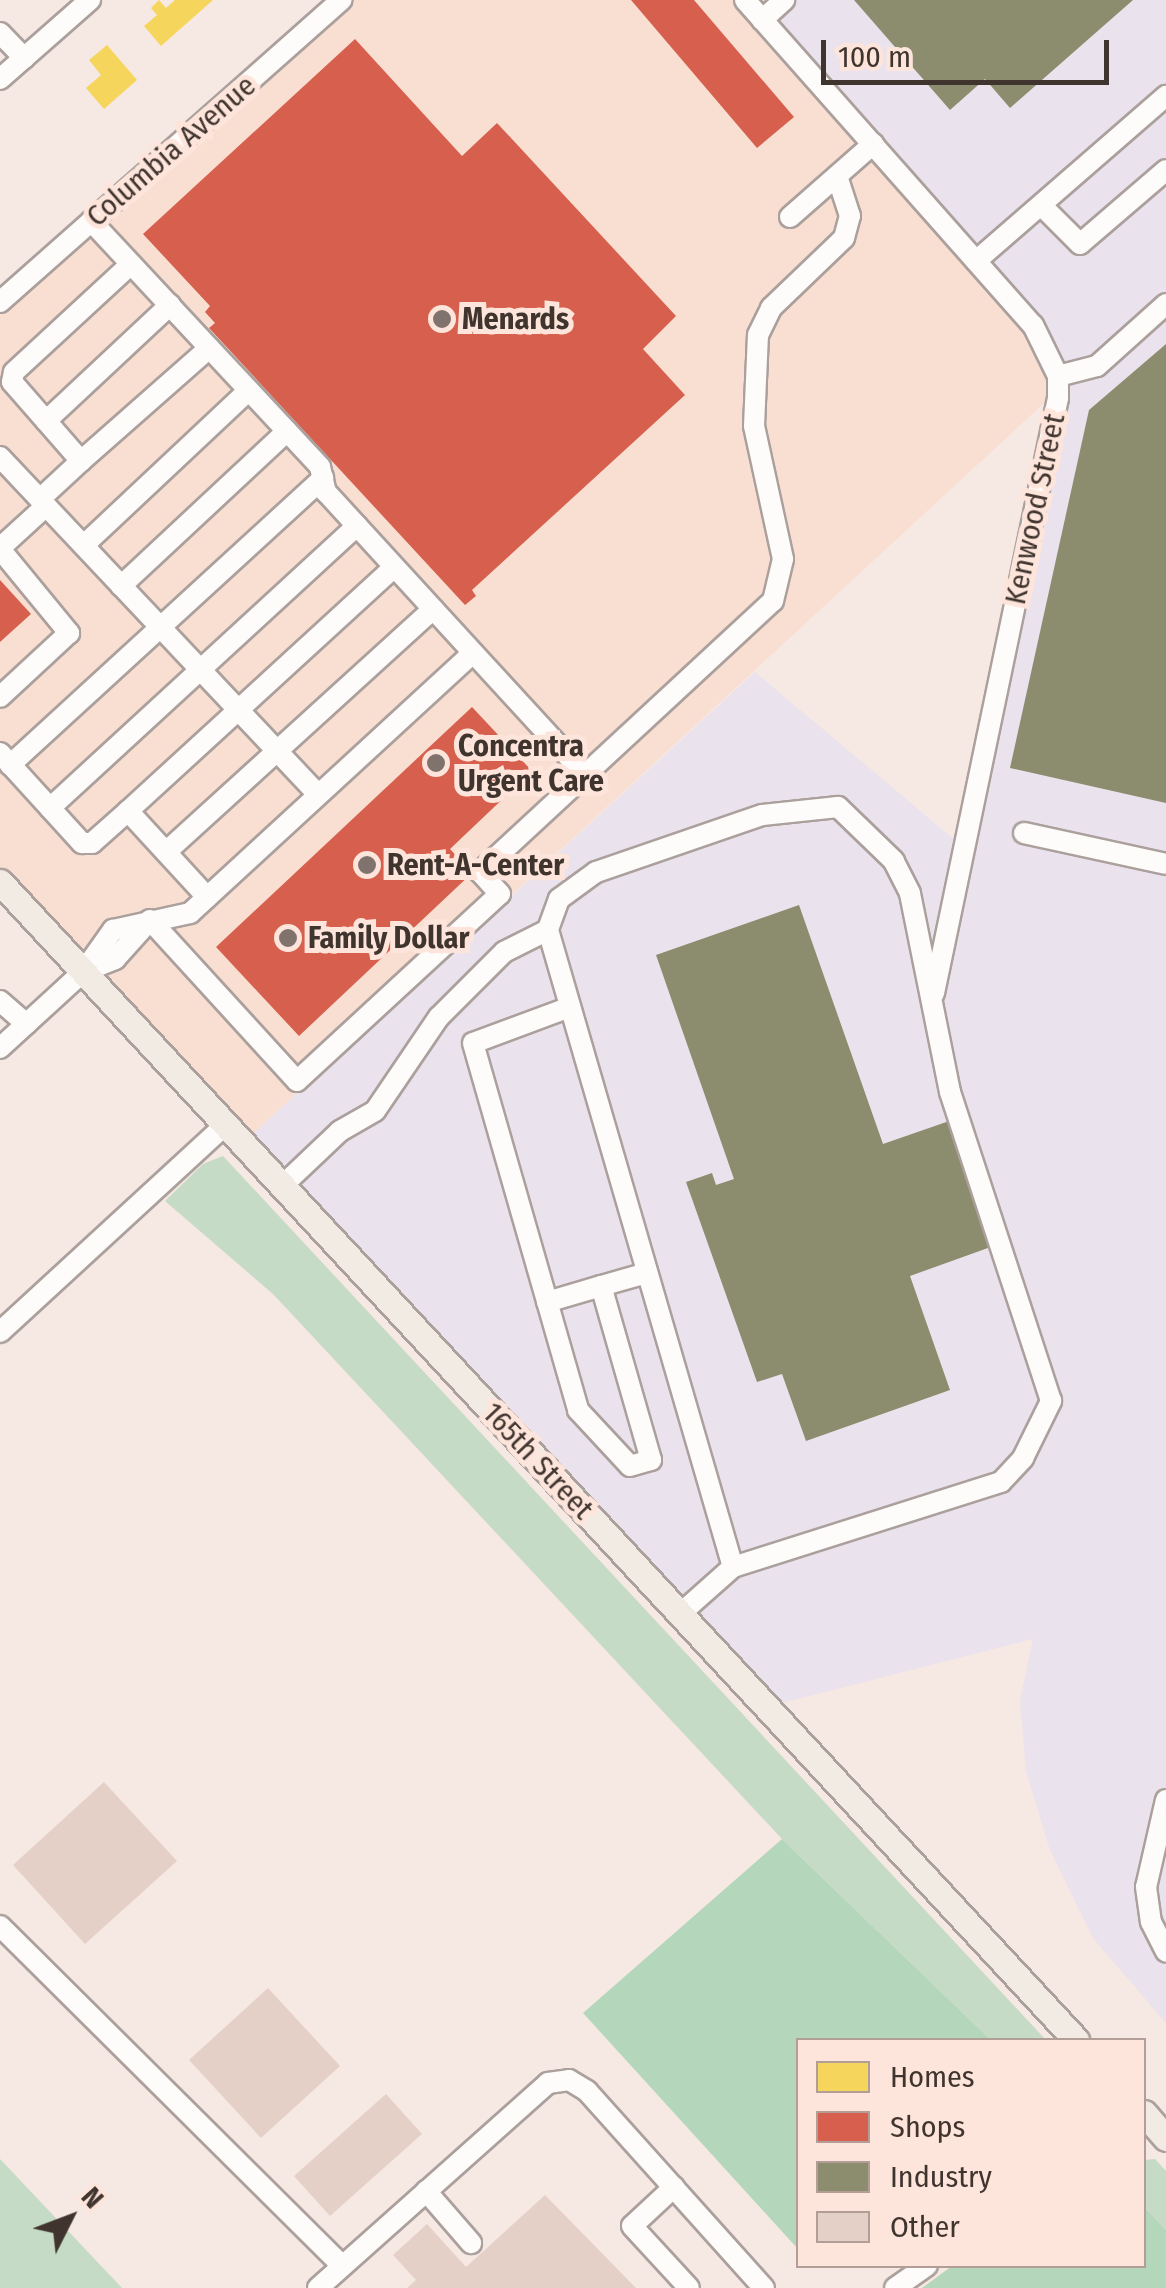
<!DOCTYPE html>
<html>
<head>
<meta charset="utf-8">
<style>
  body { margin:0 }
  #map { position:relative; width:1166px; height:2288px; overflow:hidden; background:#f6e8e3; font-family:"Fira Sans Condensed",sans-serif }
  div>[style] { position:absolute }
  .built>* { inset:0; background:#f9ded2 }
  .industrial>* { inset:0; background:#eae2ec }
  .green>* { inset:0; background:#c6dbc6 }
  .forest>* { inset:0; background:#b4d7bb }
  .homes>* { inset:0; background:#f6d55c }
  .shops>* { inset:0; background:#d6604d }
  .industry>* { inset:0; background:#8c8c6e }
  .building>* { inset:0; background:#e5d0c8 }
  .roads { filter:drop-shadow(2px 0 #aba09c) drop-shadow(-2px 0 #aba09c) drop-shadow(0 2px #aba09c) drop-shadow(0 -2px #aba09c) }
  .minor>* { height:20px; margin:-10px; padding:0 10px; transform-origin:10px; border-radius:10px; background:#fefcfb }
  .major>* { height:25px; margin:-12.5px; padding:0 12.5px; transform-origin:12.5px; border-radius:12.5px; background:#f2ebe4 }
  .dots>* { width:28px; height:28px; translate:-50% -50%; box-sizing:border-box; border:5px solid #fee5db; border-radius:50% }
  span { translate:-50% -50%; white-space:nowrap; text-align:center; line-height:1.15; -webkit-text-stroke:10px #fee5db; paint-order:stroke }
  .street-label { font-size:30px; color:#40342f }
  .poi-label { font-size:30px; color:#40342f; font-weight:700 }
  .left { translate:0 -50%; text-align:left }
  .legend { position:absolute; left:796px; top:2038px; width:350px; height:230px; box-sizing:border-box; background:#fee5db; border:2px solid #b29e96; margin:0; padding:12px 18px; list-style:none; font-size:30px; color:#40342f }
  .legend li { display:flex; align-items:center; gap:20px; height:50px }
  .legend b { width:50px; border:2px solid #b29e96 }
  .north { position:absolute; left:20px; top:2168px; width:100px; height:100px; -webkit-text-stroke:8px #fee5db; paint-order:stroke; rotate:48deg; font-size:28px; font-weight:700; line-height:40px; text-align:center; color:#40342f }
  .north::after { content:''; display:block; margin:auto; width:35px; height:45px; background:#40342f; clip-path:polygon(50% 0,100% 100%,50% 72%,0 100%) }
  .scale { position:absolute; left:821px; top:40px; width:288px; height:45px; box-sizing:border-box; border:5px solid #40342f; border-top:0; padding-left:12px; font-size:30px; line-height:35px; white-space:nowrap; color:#40342f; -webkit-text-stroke:8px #fee5db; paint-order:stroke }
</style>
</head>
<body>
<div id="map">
  <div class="built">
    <div style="clip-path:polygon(349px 0,739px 0,1029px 328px,1055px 393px,245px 1141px,0 875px,0 309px)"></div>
  </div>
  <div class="industrial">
    <div style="clip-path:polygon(749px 0,1166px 0,1166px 2023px,1093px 1938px,1050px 1850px,1026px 1771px,1020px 1701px,1033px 1639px,778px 1704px,245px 1141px,755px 672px,969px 852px,1067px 399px,1049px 345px)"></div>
  </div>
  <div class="green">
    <div style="clip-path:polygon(223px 1156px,1046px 2040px,991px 2040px,782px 1839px,273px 1294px,165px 1201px,203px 1164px)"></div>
    <div style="clip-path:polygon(0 2159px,122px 2288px,0 2288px)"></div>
    <div style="clip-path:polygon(1155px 2159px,1166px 2171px,1166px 2230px,1144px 2207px,1144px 2160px)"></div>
  </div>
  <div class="forest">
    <div style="clip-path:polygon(782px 1839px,991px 2040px,798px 2040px,798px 2249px,583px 2013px)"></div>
    <div style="clip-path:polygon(1144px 2207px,1166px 2230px,1166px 2288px,922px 2288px,952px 2266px,1144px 2266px)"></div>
  </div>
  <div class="homes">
    <div style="clip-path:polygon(159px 0,166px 8px,175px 0,213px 0,161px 46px,144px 26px,157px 15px,151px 8px)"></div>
    <div style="clip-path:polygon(107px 45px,137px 80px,104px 109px,86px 88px,101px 75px,89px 60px)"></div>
  </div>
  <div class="shops">
    <div style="clip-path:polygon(631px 0,694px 0,794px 117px,757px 148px)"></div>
    <div style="clip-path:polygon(355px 39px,462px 156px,497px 123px,676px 316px,643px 349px,685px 395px,472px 590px,476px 596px,465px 605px,209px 328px,215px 323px,205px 312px,210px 306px,143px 234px)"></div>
    <div style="clip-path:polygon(0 580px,31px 614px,0 642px)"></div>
    <div style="clip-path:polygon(472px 707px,532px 771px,450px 849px,472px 873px,299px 1036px,216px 947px)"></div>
  </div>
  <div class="industry">
    <div style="clip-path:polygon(854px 0,1133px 0,1010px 108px,985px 79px,950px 110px)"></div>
    <div style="clip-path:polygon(1166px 344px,1166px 803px,1010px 768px,1089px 410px)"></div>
    <div style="clip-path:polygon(799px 905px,883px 1144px,955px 1119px,999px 1244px,910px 1276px,950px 1390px,806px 1441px,782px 1374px,757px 1382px,686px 1182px,712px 1173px,716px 1185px,734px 1179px,656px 955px)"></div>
  </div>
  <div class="building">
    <div style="clip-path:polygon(104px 1782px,177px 1861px,85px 1944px,13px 1865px)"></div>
    <div style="clip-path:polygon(268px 1988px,340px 2066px,261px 2138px,189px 2060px)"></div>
    <div style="clip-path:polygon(386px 2094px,422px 2134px,330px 2216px,294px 2176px)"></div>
    <div style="clip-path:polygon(545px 2195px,636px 2288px,407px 2288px,416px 2280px,393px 2255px,427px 2224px,466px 2267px)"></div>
  </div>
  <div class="roads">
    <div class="minor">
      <div style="left:745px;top:0;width:434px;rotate:48.5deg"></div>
      <div style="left:1033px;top:325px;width:57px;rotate:63.9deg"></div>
      <div style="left:1058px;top:376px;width:22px;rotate:90deg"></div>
      <div style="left:1058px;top:398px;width:608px;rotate:101.77deg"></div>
      <div style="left:762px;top:20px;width:30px;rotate:-42deg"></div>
      <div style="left:0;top:33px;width:35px;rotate:46deg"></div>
      <div style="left:0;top:79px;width:120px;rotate:-41.3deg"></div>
      <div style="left:1041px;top:205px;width:55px;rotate:45deg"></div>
      <div style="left:1080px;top:244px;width:113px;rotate:-40.7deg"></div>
      <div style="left:790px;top:217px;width:111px;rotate:-41.3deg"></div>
      <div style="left:91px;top:221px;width:336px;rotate:47deg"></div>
      <div style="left:320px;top:467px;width:26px;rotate:77deg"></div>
      <div style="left:326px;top:492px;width:384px;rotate:47.5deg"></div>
      <div style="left:976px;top:261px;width:252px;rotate:-41deg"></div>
      <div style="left:0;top:302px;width:456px;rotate:-41.5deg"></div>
      <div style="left:1058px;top:376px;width:40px;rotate:-14.4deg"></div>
      <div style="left:1097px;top:366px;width:93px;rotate:-41.9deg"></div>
      <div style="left:46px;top:421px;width:170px;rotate:-43.1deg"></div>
      <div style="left:0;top:457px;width:464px;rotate:46.7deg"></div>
      <div style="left:81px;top:461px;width:171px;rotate:-41.4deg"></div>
      <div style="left:40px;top:499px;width:56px;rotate:-42.8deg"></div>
      <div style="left:81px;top:461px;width:105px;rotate:-131.1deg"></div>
      <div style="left:12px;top:382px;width:10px;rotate:-79deg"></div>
      <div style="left:14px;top:372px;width:159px;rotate:-42.7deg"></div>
      <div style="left:84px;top:545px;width:226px;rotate:-43.2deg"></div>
      <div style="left:0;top:548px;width:62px;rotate:-42.4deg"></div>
      <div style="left:0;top:549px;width:109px;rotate:50.6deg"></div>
      <div style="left:69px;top:633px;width:94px;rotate:137.2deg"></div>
      <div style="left:121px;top:586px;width:227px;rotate:-43deg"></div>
      <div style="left:0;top:753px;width:122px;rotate:47.7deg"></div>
      <div style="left:82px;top:843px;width:10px"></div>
      <div style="left:92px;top:843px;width:48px;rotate:-41.6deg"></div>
      <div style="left:128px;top:811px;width:117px;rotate:47.4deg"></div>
      <div style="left:10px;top:765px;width:425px;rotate:-42.5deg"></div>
      <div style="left:50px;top:808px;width:417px;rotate:-42.6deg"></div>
      <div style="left:128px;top:811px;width:361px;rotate:-42.5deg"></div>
      <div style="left:1024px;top:833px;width:145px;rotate:12.3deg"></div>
      <div style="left:166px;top:852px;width:361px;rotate:-42.3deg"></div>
      <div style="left:150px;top:920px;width:218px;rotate:47.6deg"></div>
      <div style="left:297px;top:1081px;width:276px;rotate:-42.7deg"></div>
      <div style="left:500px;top:894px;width:30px;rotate:-132deg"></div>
      <div style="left:480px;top:872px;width:399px;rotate:-42.8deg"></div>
      <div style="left:773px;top:601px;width:43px;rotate:-76.6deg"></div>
      <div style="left:783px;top:559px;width:136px;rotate:-102.3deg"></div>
      <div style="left:754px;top:426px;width:91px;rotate:-87.5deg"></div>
      <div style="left:758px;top:335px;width:30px;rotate:-64deg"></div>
      <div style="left:771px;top:308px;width:101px;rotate:-43.8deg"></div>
      <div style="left:844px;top:238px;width:23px;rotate:-75deg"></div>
      <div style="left:850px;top:216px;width:42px;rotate:-108deg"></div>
      <div style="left:83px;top:972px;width:52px;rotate:-54.5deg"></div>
      <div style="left:113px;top:930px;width:79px;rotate:-12.4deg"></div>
      <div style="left:190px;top:913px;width:384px;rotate:-42.6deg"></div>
      <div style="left:0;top:1001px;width:35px;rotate:41deg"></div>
      <div style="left:570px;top:1007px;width:103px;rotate:159.6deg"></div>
      <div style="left:473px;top:1043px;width:382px;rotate:74deg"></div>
      <div style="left:578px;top:1410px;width:76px;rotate:47.1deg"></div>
      <div style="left:630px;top:1466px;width:22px;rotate:-16deg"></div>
      <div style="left:651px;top:1460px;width:181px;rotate:-106deg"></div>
      <div style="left:601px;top:1286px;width:48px;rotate:-15.8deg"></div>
      <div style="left:0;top:1048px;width:113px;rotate:-42.5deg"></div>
      <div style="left:83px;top:972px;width:35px;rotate:-22deg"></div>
      <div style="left:115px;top:959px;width:52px;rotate:-48.1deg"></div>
      <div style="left:282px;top:1186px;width:80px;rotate:-43.5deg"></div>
      <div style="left:340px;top:1131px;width:40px;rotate:-29.7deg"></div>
      <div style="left:375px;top:1111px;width:114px;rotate:-55.8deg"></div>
      <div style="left:439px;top:1017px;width:92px;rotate:-45deg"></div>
      <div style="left:504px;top:952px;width:49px;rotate:-26.6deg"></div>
      <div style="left:547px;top:1302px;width:56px;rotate:-16.5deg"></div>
      <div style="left:0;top:1332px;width:306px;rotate:-42.6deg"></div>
      <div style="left:680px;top:1614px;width:71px;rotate:-41.6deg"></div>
      <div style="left:733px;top:1567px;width:281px;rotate:-17.6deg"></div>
      <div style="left:1001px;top:1482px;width:33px;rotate:-47deg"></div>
      <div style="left:1023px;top:1458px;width:64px;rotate:-63.8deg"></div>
      <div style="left:1051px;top:1401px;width:325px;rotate:-108.1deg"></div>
      <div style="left:950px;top:1092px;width:203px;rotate:-101.4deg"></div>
      <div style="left:910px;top:893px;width:36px;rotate:-117deg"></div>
      <div style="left:894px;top:861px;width:78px;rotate:-136deg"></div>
      <div style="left:838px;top:807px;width:76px;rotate:174deg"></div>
      <div style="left:762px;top:815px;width:176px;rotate:161deg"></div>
      <div style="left:596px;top:872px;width:46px;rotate:143.9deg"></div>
      <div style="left:559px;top:899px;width:33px;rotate:110deg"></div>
      <div style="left:548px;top:930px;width:663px;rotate:73.81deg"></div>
      <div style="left:1166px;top:1800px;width:89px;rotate:102.9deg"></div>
      <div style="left:1146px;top:1887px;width:35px;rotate:82deg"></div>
      <div style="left:1151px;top:1922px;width:33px;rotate:63deg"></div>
      <div style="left:0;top:1926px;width:482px;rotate:44.8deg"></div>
      <div style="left:674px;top:2187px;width:57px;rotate:137.1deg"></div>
      <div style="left:632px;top:2226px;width:84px;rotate:47.4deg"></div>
      <div style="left:426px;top:2191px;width:69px;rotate:49.1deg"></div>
      <div style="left:318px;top:2288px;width:308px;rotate:-41.7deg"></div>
      <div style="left:548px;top:2083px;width:21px;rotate:-8deg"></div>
      <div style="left:569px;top:2080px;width:21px;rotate:31deg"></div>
      <div style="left:587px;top:2091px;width:265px;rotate:48.1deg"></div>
      <div style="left:895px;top:2288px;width:39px;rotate:-35deg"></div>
    </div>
    <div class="major">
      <div style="left:0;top:882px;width:1581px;rotate:47.1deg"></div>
      <div style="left:1144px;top:2113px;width:33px;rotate:49deg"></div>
    </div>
  </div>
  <div class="dots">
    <div style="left:442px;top:319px;background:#80736e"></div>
    <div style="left:436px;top:763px;background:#80736e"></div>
    <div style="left:367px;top:865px;background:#80736e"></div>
    <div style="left:288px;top:938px;background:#80736e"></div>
  </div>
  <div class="street-label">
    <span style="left:171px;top:151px;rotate:-41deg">Columbia Avenue</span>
    <span style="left:1035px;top:509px;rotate:-78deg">Kenwood Street</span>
    <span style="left:538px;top:1461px;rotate:47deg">165th Street</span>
  </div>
  <div class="poi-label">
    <span class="left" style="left:462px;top:319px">Menards</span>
    <span class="left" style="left:458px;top:763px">Concentra<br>Urgent Care</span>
    <span class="left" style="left:387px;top:865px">Rent-A-Center</span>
    <span class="left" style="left:308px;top:938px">Family Dollar</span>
  </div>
  <ul class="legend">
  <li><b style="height:28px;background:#f6d55c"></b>Homes</li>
  <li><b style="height:28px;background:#d6604d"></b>Shops</li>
  <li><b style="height:28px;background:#8c8c6e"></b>Industry</li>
  <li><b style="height:28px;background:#e5d0c8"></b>Other</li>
  </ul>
  <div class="north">N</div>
  <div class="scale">100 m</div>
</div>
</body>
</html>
